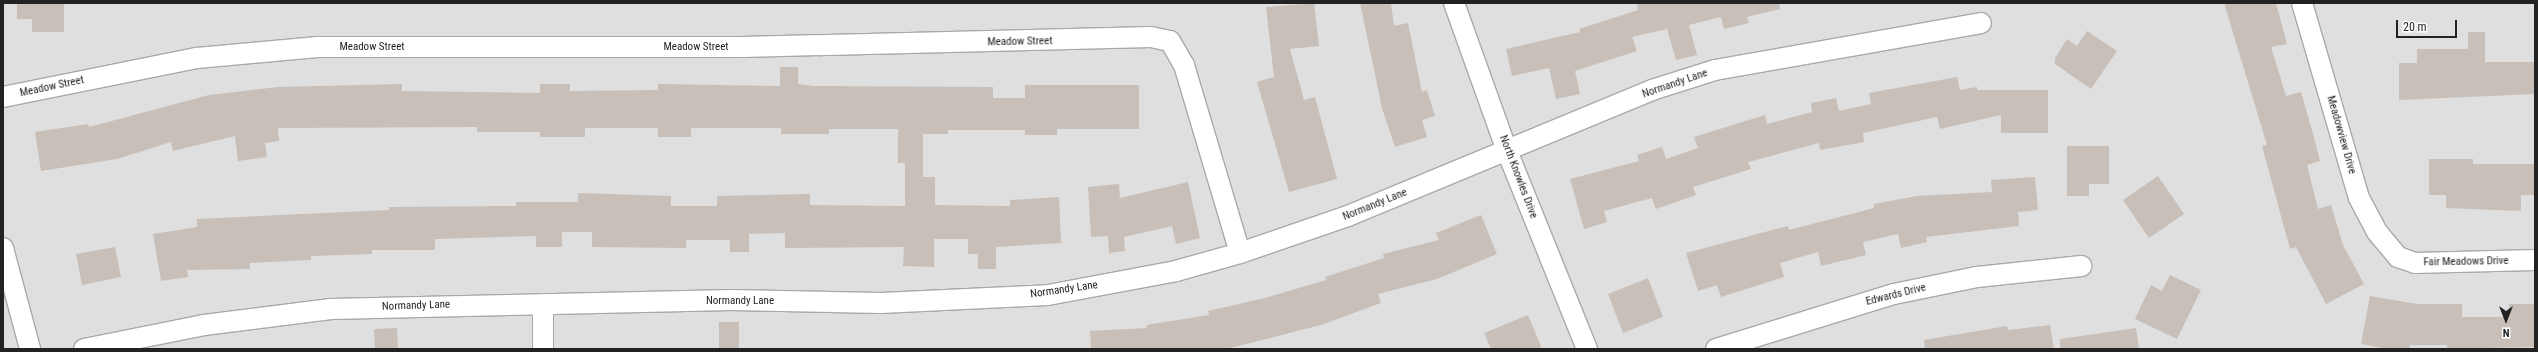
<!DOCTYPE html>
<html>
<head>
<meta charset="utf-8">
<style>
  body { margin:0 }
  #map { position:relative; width:2538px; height:352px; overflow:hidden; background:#f2efe9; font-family:"Roboto Condensed",sans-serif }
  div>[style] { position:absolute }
  .residential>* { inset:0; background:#e0dfdf }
  .building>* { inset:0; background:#c7bfb8 }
  .roads { filter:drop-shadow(1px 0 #a9a9a9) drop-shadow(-1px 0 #a9a9a9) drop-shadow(0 1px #a9a9a9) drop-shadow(0 -1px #a9a9a9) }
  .minor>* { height:20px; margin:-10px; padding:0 10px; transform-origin:10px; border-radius:10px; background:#fff }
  span { translate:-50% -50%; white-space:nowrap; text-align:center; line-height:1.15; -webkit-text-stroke:3.5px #fff; paint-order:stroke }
  .street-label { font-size:11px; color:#222 }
  .frame { position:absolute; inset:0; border:4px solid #222; pointer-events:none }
  .north { position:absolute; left:2486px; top:300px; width:40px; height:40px; -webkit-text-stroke:3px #fff; paint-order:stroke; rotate:180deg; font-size:11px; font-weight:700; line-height:16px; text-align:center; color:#222 }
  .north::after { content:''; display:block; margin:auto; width:14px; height:18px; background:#222; clip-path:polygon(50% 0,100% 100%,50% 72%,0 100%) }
  .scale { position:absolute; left:2396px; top:20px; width:61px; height:18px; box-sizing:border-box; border:2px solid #222; border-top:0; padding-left:5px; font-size:12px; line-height:14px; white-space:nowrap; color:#222; -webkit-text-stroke:3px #fff; paint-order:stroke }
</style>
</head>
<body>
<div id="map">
  <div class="residential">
    <div style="clip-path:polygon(3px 3px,2535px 3px,2535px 349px,3px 349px)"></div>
  </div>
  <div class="building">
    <div style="clip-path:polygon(17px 3px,64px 3px,64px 32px,32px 32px,32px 19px,17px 19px)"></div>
    <div style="clip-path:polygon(1314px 3px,1319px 46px,1290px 49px,1304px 100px,1315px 97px,1337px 179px,1289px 192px,1257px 82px,1274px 77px,1266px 7px)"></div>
    <div style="clip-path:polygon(1360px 3px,1391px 3px,1394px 26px,1408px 23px,1422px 92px,1427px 90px,1435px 116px,1422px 120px,1427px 137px,1395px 147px,1382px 108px)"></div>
    <div style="clip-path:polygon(1637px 3px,1779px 3px,1780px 9px,1747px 17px,1749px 23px,1724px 29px,1721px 17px,1689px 25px,1697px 55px,1676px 60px,1667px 29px,1632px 37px,1637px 51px,1575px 71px,1580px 94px,1556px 99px,1549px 68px,1512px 76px,1506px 49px,1580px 32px,1579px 29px,1638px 10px)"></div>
    <div style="clip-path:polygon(2224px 3px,2276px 3px,2287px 44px,2271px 47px,2286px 96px,2301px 92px,2313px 134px,2320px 161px,2307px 165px,2318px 209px,2331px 205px,2343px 245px,2364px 284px,2326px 304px,2296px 247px,2290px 249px,2262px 146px,2267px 145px)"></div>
    <div style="clip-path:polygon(2087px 31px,2117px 51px,2091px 89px,2055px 64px,2055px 58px,2067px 39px,2077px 46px)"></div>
    <div style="clip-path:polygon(2468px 32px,2485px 32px,2485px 62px,2535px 62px,2535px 94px,2399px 100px,2399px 63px,2417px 63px,2417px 49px,2468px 49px)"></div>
    <div style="clip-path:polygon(780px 67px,798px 67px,798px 84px,813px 86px,993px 87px,993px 98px,1025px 98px,1025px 85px,1139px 85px,1139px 129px,1057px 129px,1057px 135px,1025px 135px,1025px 130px,948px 130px,948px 134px,923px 134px,923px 177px,935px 177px,935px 205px,1010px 206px,1010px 200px,1059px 197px,1061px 243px,996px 247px,996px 269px,978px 269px,978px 254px,968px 254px,968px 239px,934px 239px,934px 267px,903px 266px,904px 247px,785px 248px,785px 233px,749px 234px,749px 252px,730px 252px,730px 240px,686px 240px,686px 248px,592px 247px,592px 232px,562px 232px,562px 247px,536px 247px,536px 236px,435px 239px,435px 250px,372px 250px,372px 254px,311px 256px,311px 260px,250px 263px,250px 269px,187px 270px,188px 277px,161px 281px,153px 234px,197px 227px,197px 219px,389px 210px,389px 207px,516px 206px,516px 202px,578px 202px,578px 193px,671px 196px,671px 206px,717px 206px,717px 196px,810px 194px,810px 205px,905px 206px,905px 163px,898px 163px,898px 129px,829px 129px,829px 134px,781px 134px,781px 128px,691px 128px,691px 137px,658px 137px,658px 128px,585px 128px,585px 137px,540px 137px,540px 132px,477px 132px,477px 127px,278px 128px,279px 141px,265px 143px,267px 157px,238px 161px,235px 136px,173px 151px,171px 142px,117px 159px,41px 171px,35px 132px,88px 124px,89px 127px,209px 95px,278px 87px,402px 84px,402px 91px,540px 93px,540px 84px,570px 84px,570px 91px,658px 90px,658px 84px,780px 86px)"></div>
    <div style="clip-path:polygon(1957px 77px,1960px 90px,1977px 87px,1977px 90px,2048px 90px,2048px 133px,2001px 133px,2001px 115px,1940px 129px,1937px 117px,1863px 133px,1864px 142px,1820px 150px,1819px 143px,1748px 162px,1751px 169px,1693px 187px,1696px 195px,1656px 209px,1652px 198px,1604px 211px,1607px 222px,1584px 229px,1570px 179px,1639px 161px,1637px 155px,1662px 147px,1666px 159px,1698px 148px,1694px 137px,1765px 115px,1767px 124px,1812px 112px,1811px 103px,1836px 98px,1839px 111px,1871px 104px,1869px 93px)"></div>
    <div style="clip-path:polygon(2067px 146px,2109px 146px,2109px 184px,2089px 184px,2089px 196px,2067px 196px)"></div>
    <div style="clip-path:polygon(2429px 159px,2473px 159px,2473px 164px,2535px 164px,2535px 195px,2521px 195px,2521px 211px,2446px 208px,2446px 195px,2429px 195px)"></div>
    <div style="clip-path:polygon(2158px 176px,2184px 214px,2149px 238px,2123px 200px)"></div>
    <div style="clip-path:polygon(2035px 177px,2038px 210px,2018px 212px,2019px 226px,1926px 237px,1927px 242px,1901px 248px,1898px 234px,1863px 242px,1866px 255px,1821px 266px,1818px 252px,1780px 263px,1784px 277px,1721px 297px,1717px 285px,1698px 291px,1686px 253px,1788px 226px,1789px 230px,1874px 208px,1874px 204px,1917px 196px,1992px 192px,1991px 180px)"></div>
    <div style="clip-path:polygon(1188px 182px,1200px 238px,1176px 244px,1172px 226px,1124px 237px,1125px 251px,1109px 253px,1108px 236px,1091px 237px,1088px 187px,1119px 184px,1120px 198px)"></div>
    <div style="clip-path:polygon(1481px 215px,1497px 254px,1437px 279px,1378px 294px,1381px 303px,1321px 325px,1226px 349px,1091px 349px,1090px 331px,1147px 328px,1146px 325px,1209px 315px,1208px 311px,1265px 298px,1326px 280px,1325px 277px,1384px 258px,1383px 254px,1439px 240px,1436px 233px)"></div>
    <div style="clip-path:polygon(115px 247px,121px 277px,82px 285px,76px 254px)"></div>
    <div style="clip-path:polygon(2170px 275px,2201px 290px,2177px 339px,2135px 319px,2151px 285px,2162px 291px)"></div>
    <div style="clip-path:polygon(1648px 278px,1663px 317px,1623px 333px,1608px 294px)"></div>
    <div style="clip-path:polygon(2370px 296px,2417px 304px,2462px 304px,2462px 317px,2509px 317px,2509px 304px,2535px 304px,2535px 347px,2447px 349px,2447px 345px,2410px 345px,2409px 349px,2388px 349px,2361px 344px)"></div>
    <div style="clip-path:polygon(1528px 315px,1542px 349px,1491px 349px,1484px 333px)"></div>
    <div style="clip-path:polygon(719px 322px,739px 322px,739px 349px,719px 349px)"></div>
    <div style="clip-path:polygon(2050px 325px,2054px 349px,1925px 349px,1924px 340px,2007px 326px,2008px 330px)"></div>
    <div style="clip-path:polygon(397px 328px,398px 349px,375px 349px,374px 329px)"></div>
    <div style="clip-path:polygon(2136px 328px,2139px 349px,2060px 349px,2060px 339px)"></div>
  </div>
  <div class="roads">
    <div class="minor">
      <div style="left:1454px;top:3px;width:157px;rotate:70.3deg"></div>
      <div style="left:1507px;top:151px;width:214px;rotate:68deg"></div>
      <div style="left:2302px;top:3px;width:203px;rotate:73.7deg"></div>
      <div style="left:2359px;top:198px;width:38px;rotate:62deg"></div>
      <div style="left:2377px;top:232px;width:33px;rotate:50deg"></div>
      <div style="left:2398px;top:257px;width:18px;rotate:19deg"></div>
      <div style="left:2415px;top:263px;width:120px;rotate:-1.4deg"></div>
      <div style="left:3px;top:97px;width:198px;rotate:-11.4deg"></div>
      <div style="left:197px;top:58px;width:121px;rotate:-5.2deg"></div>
      <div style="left:317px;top:47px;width:425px"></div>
      <div style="left:742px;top:47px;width:409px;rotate:-1.4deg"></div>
      <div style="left:1151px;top:37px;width:19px;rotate:12deg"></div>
      <div style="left:1170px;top:41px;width:28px;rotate:60deg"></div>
      <div style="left:1184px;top:65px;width:196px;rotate:73.4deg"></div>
      <div style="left:3px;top:248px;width:105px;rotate:75deg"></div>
      <div style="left:84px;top:349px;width:122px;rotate:-11.3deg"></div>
      <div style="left:204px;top:325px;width:128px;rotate:-7.2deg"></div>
      <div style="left:331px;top:309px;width:400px;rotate:-1.3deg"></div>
      <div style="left:731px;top:300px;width:150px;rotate:1.1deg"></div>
      <div style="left:881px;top:303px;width:167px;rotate:-2.7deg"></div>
      <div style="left:1048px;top:295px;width:130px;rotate:-10.6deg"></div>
      <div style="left:1176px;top:271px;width:66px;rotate:-15.7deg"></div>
      <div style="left:1240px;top:253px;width:114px;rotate:-18.9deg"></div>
      <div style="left:1348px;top:216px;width:329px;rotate:-22.5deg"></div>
      <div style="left:1652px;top:90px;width:66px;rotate:-17.6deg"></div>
      <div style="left:1715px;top:70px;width:270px;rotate:-10deg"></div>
      <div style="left:543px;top:349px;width:45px;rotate:-90deg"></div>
      <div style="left:1716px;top:349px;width:186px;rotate:-17.2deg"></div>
      <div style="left:1894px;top:294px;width:85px;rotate:-11.6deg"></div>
      <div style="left:1977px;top:277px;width:105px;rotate:-6deg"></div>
    </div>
  </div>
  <div class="street-label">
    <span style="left:1020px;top:42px;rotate:-1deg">Meadow Street</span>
    <span style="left:372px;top:47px">Meadow Street</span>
    <span style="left:696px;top:47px">Meadow Street</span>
    <span style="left:1675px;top:84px;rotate:-19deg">Normandy Lane</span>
    <span style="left:52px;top:87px;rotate:-12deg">Meadow Street</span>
    <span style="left:2341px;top:135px;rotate:74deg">Meadowview Drive</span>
    <span style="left:1518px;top:177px;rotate:69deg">North Knowles Drive</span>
    <span style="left:1375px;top:205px;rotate:-22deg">Normandy Lane</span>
    <span style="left:2466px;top:262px;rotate:-1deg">Fair Meadows Drive</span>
    <span style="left:1064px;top:290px;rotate:-8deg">Normandy Lane</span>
    <span style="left:1896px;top:295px;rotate:-14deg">Edwards Drive</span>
    <span style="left:740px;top:301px">Normandy Lane</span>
    <span style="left:416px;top:306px;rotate:-2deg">Normandy Lane</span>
  </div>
  <div class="frame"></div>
  <div class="north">N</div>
  <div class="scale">20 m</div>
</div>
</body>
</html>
